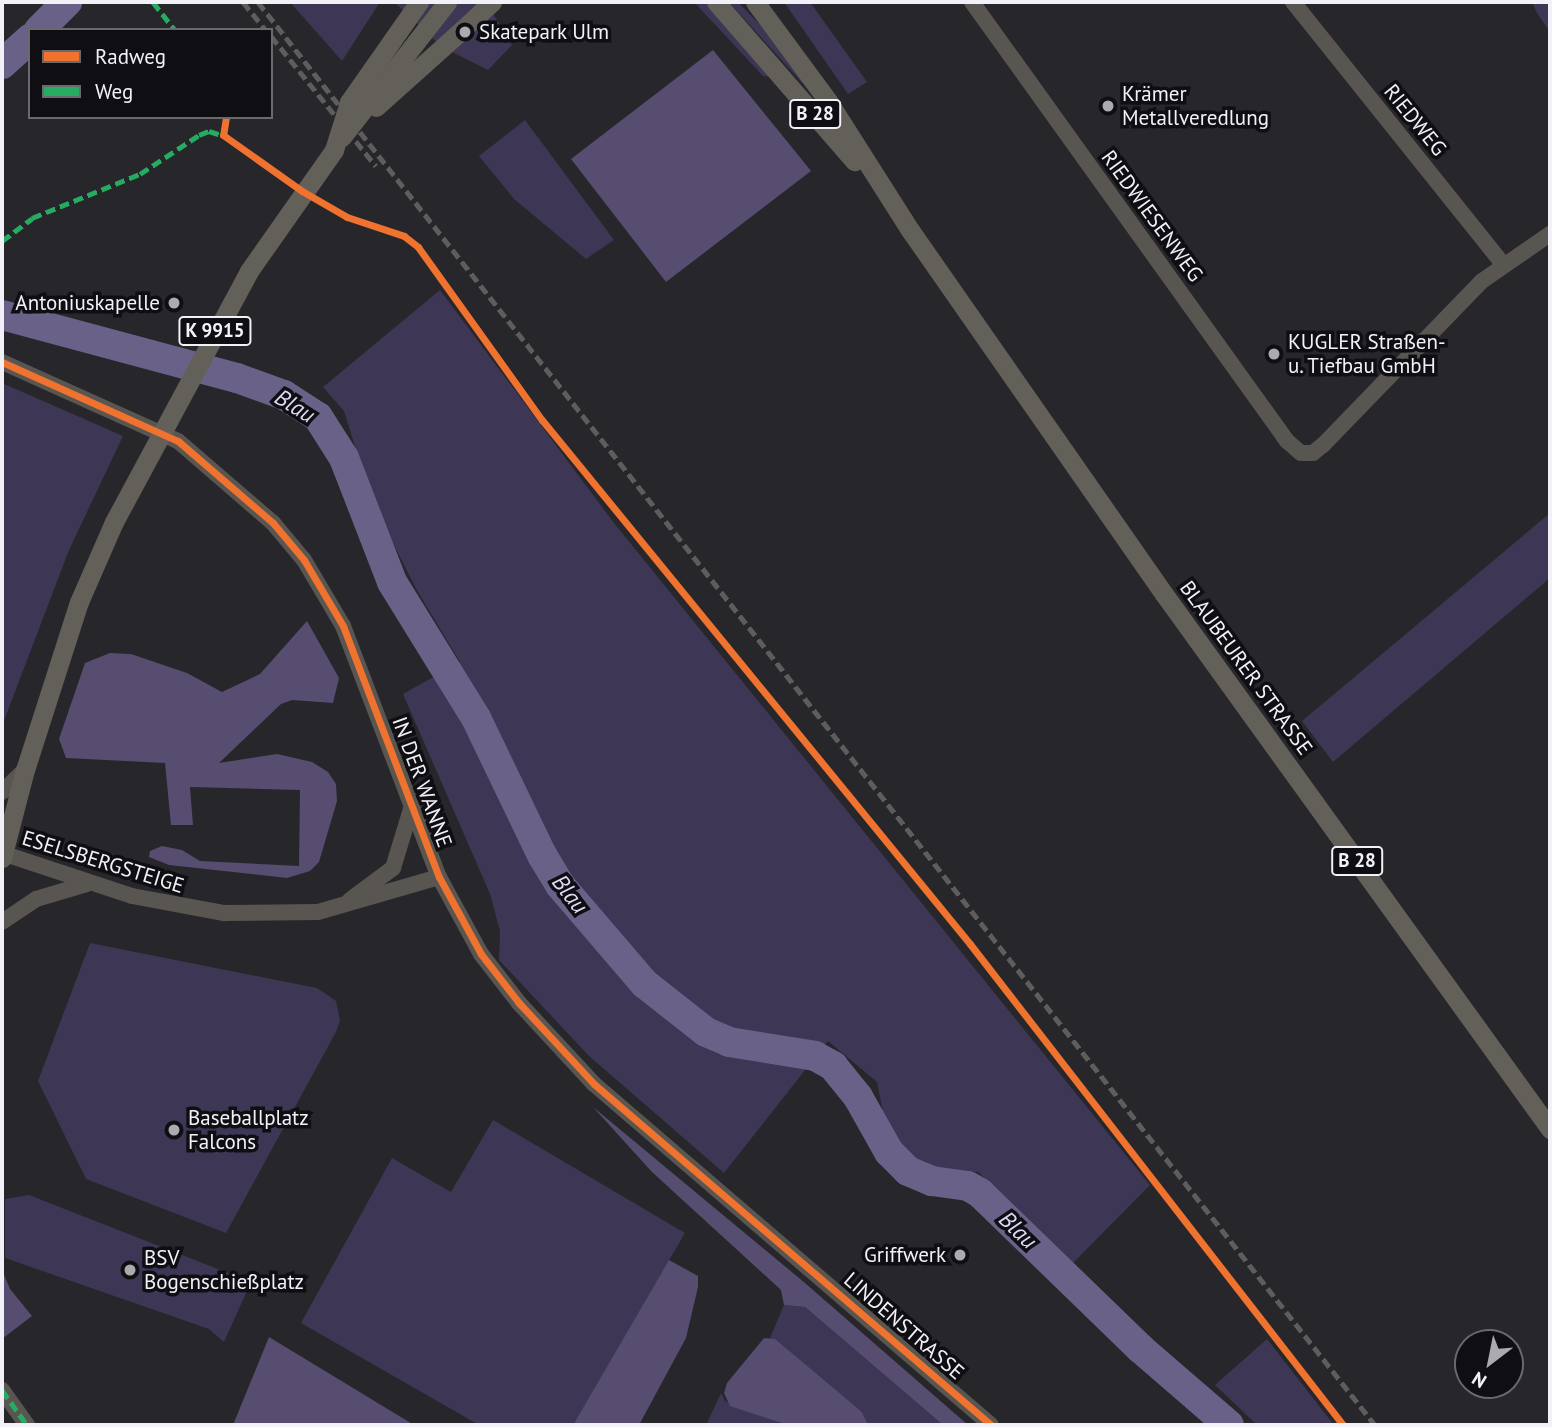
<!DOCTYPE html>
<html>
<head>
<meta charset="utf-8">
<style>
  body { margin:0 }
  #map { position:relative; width:1552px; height:1427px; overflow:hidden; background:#27262a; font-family:"PT Sans",sans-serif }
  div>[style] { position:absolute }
  .green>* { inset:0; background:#3d3655 }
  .forest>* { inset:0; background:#564d71 }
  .river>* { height:30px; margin:-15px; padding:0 15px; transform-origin:15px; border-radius:15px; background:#6a6189 }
  .minor>* { height:16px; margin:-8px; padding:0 8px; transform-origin:8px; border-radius:8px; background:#595651 }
  .major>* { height:19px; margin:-9.5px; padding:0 9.5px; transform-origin:9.5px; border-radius:9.5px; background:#63605a }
  .rail>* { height:5px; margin-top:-2.5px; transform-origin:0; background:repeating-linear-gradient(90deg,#5e5c5c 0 10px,transparent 0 15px) }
  .major-bridge>* { height:19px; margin:-9.5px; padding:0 9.5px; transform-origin:9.5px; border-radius:9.5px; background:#63605a }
  .quiet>* { height:5px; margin-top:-2.5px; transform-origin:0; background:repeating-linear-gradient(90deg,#26ab63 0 10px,transparent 0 15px) }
  .cycleway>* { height:7px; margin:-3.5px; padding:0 3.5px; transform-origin:3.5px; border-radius:3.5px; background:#ef722f }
  .dots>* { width:19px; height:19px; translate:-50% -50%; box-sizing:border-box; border:4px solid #0f0e12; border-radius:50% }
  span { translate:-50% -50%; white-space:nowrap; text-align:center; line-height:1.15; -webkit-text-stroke:7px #0f0e12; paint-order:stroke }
  .shield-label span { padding:2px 5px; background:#0f0e12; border:2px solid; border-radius:5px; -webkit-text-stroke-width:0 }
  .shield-label { font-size:19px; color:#f2f1f7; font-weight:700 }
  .poi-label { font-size:21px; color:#f2f1f7 }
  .left { translate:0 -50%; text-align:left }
  .right { translate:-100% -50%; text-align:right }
  .street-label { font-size:21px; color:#f2f1f7 }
  .water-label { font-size:23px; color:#ded9f5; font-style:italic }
  .frame { position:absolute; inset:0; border:4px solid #f2f1f7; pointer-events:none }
  .legend { position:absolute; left:28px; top:28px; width:245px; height:91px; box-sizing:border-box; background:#0f0e12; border:2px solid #6a696e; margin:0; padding:9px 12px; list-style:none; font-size:21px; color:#f2f1f7 }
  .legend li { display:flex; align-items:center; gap:14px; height:35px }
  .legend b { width:35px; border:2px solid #6a696e }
  .north { position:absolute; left:1454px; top:1329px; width:70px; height:70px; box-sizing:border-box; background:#0f0e12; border:2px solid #6a696e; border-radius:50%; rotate:212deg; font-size:19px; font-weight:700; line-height:28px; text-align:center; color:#f2f1f7 }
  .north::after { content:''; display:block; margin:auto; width:24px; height:32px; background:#abaaaf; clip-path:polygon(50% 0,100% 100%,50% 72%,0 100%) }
</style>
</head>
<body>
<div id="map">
  <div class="green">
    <div style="clip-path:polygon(290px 2px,380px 2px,342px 61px)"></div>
    <div style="clip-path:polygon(394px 2px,486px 2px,512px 45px,488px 70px,442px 47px)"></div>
    <div style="clip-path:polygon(694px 2px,705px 2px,777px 78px,763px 76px)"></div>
    <div style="clip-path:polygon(729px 2px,738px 2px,777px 42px,814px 96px)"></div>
    <div style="clip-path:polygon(784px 2px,810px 2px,867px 82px,848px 94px)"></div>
    <div style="clip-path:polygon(1532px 2px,1550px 2px,1550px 32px,1537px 13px)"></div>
    <div style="clip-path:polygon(525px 120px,614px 240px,586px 259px,514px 199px,479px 156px)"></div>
    <div style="clip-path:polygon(440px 290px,614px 523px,1150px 1185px,1073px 1263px,978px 1172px,929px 1168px,914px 1159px,893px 1137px,884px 1117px,877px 1082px,828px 1041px,724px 1173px,589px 1056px,499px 960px,500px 931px,490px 894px,403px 694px,460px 662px,415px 587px,372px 501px,344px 411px,323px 387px)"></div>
    <div style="clip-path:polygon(2px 383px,123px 436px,69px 550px,2px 726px)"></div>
    <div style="clip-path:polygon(1550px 513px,1550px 578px,1333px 762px,1302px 721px)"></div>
    <div style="clip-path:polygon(90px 943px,317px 988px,336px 1001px,340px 1020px,336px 1032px,226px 1233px,86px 1179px,38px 1081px)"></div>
    <div style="clip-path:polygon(493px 1120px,685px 1233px,573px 1425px,479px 1425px,301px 1323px,392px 1158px,451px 1192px)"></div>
    <div style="clip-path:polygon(29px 1195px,251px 1282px,224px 1342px,209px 1329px,5px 1258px,5px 1199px)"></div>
    <div style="clip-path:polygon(784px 1305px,805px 1307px,943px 1425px,868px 1425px,862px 1412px,770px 1338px)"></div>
    <div style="clip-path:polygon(1267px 1339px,1334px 1425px,1257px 1425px,1215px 1385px)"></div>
    <div style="clip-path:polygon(721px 1393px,725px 1401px,788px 1425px,706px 1425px)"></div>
  </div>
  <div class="forest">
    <div style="clip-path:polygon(713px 50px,811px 171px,666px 282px,571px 159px)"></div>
    <div style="clip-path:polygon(307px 621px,339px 678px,333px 703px,292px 700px,281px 704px,219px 763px,277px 754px,312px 762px,328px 772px,336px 784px,337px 801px,319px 862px,310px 871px,287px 878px,169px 865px,149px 857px,150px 851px,162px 846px,182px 850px,200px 861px,299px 866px,300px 790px,190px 787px,193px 825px,171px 825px,165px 763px,66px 758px,59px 739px,85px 663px,110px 653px,131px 654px,187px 673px,222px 692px,260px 674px)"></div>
    <div style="clip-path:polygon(593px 1107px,805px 1283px,968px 1425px,943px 1425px,805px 1307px,784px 1305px,781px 1290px,652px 1172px)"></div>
    <div style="clip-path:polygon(669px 1260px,698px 1276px,698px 1287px,686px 1338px,639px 1425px,573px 1425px)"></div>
    <div style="clip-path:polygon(2px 1270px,10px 1289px,32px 1316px,2px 1339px)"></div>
    <div style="clip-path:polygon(269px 1337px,414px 1425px,233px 1425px)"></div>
    <div style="clip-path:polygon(764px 1338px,775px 1339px,862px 1412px,868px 1425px,788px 1425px,730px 1406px,724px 1393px,727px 1383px)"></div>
  </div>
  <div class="river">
    <div style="left:39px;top:30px;width:40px;rotate:-45deg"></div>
    <div style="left:2px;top:64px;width:38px;rotate:-42deg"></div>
    <div style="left:2px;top:315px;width:243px;rotate:15deg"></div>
    <div style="left:237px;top:378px;width:50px;rotate:19.9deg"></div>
    <div style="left:284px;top:395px;width:40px;rotate:32.9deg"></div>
    <div style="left:318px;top:417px;width:49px;rotate:57.6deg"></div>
    <div style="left:344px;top:458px;width:133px;rotate:68.8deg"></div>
    <div style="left:392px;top:582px;width:160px;rotate:58.3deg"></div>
    <div style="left:476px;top:718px;width:152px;rotate:64.3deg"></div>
    <div style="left:542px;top:855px;width:35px;rotate:59deg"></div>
    <div style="left:560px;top:885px;width:130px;rotate:49.4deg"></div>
    <div style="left:645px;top:984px;width:78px;rotate:38.2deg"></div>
    <div style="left:706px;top:1032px;width:25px;rotate:23deg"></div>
    <div style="left:729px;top:1042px;width:87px;rotate:9.2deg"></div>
    <div style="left:815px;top:1056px;width:21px;rotate:29deg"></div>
    <div style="left:833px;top:1066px;width:40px;rotate:51deg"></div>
    <div style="left:858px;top:1097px;width:63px;rotate:60.6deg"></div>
    <div style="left:889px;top:1152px;width:27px;rotate:45deg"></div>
    <div style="left:908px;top:1171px;width:26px;rotate:23deg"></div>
    <div style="left:932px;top:1181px;width:36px;rotate:8deg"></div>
    <div style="left:968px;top:1186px;width:14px;rotate:30deg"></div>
    <div style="left:980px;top:1193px;width:224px;rotate:44.1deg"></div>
    <div style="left:1141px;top:1349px;width:116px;rotate:40.8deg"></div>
  </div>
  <div class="minor">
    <div style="left:972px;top:2px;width:540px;rotate:54.34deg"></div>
    <div style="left:1287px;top:441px;width:18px;rotate:41deg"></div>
    <div style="left:1301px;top:453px;width:12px"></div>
    <div style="left:1313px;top:453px;width:13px;rotate:-39deg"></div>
    <div style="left:1323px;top:445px;width:228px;rotate:-45.9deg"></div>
    <div style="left:1482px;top:281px;width:83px;rotate:-34.7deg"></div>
    <div style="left:1293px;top:2px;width:337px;rotate:51.3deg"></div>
    <div style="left:2px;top:362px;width:193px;rotate:24.2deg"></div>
    <div style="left:178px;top:441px;width:125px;rotate:40.8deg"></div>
    <div style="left:273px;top:523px;width:48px;rotate:50deg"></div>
    <div style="left:304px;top:560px;width:77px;rotate:59.4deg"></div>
    <div style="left:343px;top:626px;width:269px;rotate:69.1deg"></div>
    <div style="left:439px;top:877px;width:88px;rotate:61.4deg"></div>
    <div style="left:481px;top:954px;width:62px;rotate:52.2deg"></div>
    <div style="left:519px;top:1003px;width:110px;rotate:47.2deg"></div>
    <div style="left:594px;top:1084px;width:523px;rotate:40.66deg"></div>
    <div style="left:2px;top:792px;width:32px;rotate:-44deg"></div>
    <div style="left:2px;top:853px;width:137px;rotate:18.3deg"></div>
    <div style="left:132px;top:896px;width:94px;rotate:10.5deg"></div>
    <div style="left:224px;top:913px;width:94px;rotate:-0.6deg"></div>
    <div style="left:318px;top:912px;width:126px;rotate:-16.1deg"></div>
    <div style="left:350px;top:900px;width:54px;rotate:-36.7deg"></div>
    <div style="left:393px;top:868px;width:62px;rotate:-73deg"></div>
    <div style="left:2px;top:922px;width:41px;rotate:-34.1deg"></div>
    <div style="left:36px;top:899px;width:53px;rotate:-16.4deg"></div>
    <div style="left:2px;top:1390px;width:43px;rotate:54.5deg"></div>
  </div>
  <div class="major">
    <div style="left:716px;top:2px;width:211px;rotate:49deg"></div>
    <div style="left:755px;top:2px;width:123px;rotate:53.6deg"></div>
    <div style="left:828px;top:101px;width:153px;rotate:57.6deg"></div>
    <div style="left:910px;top:230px;width:444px;rotate:55.1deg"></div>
    <div style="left:1164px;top:594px;width:660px;rotate:54.19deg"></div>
    <div style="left:463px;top:29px;width:40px;rotate:-43deg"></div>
    <div style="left:2px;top:858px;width:91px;rotate:-75.4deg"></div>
    <div style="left:25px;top:770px;width:176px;rotate:-72.2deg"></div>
    <div style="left:79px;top:602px;width:87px;rotate:-66.4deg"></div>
  </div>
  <div class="rail">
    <div style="left:243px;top:2px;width:36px;rotate:51deg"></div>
    <div style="left:258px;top:2px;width:1809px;rotate:51.87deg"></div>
    <div style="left:271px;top:36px;width:167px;rotate:51.1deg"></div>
  </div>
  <div class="major-bridge">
    <div style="left:376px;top:107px;width:117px;rotate:-41.9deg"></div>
    <div style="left:342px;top:137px;width:171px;rotate:-52.1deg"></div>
    <div style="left:114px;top:522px;width:285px;rotate:-61.7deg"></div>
    <div style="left:249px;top:271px;width:148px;rotate:-54.9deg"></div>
    <div style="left:334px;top:150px;width:50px;rotate:-72.6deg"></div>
    <div style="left:349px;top:102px;width:122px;rotate:-55deg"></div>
  </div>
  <div class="quiet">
    <div style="left:153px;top:2px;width:36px;rotate:52deg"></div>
    <div style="left:2px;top:241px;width:38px;rotate:-37deg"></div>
    <div style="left:32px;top:218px;width:117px;rotate:-22.2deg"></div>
    <div style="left:140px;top:174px;width:71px;rotate:-33.5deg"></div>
    <div style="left:199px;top:135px;width:11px;rotate:-22deg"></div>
    <div style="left:209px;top:131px;width:19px;rotate:18deg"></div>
    <div style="left:2px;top:1390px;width:43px;rotate:54.5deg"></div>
  </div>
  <div class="cycleway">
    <div style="left:226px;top:117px;width:18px;rotate:99deg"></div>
    <div style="left:223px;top:135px;width:97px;rotate:35.3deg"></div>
    <div style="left:302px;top:191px;width:52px;rotate:30deg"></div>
    <div style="left:347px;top:217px;width:60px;rotate:18.4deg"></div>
    <div style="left:404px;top:236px;width:18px;rotate:38deg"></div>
    <div style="left:418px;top:247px;width:213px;rotate:54.4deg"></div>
    <div style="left:542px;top:420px;width:677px;rotate:50.76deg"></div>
    <div style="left:970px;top:944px;width:609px;rotate:52.21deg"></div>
    <div style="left:2px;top:362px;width:193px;rotate:24.2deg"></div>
    <div style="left:178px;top:441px;width:125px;rotate:40.8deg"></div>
    <div style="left:273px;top:523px;width:48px;rotate:50deg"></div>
    <div style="left:304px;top:560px;width:77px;rotate:59.4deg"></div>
    <div style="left:343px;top:626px;width:269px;rotate:69.1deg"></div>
    <div style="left:439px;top:877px;width:88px;rotate:61.4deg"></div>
    <div style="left:481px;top:954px;width:62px;rotate:52.2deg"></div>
    <div style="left:519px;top:1003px;width:110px;rotate:47.2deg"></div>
    <div style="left:594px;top:1084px;width:523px;rotate:40.66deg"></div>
  </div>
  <div class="dots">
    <div style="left:465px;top:32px;background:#abaaaf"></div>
    <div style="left:1108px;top:106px;background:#abaaaf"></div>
    <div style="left:174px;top:303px;background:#abaaaf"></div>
    <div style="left:1274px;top:354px;background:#abaaaf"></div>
    <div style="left:174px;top:1130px;background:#abaaaf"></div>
    <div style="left:960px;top:1255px;background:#abaaaf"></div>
    <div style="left:130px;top:1270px;background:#abaaaf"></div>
  </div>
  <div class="shield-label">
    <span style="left:815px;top:114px">B 28</span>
    <span style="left:215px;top:331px">K 9915</span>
    <span style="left:1357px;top:861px">B 28</span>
  </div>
  <div class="poi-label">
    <span class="left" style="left:479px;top:32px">Skatepark Ulm</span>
    <span class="left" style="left:1122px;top:106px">Krämer<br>Metallveredlung</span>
    <span class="right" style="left:160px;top:303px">Antoniuskapelle</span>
    <span class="left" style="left:1288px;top:354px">KUGLER Straßen-<br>u. Tiefbau GmbH</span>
    <span class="left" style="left:188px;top:1130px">Baseballplatz<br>Falcons</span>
    <span class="right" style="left:946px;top:1255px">Griffwerk</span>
    <span class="left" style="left:144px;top:1270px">BSV<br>Bogenschießplatz</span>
  </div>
  <div class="street-label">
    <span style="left:1415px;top:120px;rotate:51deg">RIEDWEG</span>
    <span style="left:1152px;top:216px;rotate:54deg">RIEDWIESENWEG</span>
    <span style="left:1246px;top:668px;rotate:54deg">BLAUBEURER STRASSE</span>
    <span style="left:422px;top:782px;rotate:70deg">IN DER WANNE</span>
    <span style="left:103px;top:862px;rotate:17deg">ESELSBERGSTEIGE</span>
    <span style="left:904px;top:1326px;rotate:41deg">LINDENSTRASSE</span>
  </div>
  <div class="water-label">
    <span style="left:295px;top:406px;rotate:32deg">Blau</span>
    <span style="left:570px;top:894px;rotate:52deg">Blau</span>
    <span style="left:1018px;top:1230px;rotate:44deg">Blau</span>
  </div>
  <div class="frame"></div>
  <ul class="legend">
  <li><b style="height:9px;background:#ef722f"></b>Radweg</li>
  <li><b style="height:9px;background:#26ab63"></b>Weg</li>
  </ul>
  <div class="north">N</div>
</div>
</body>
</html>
